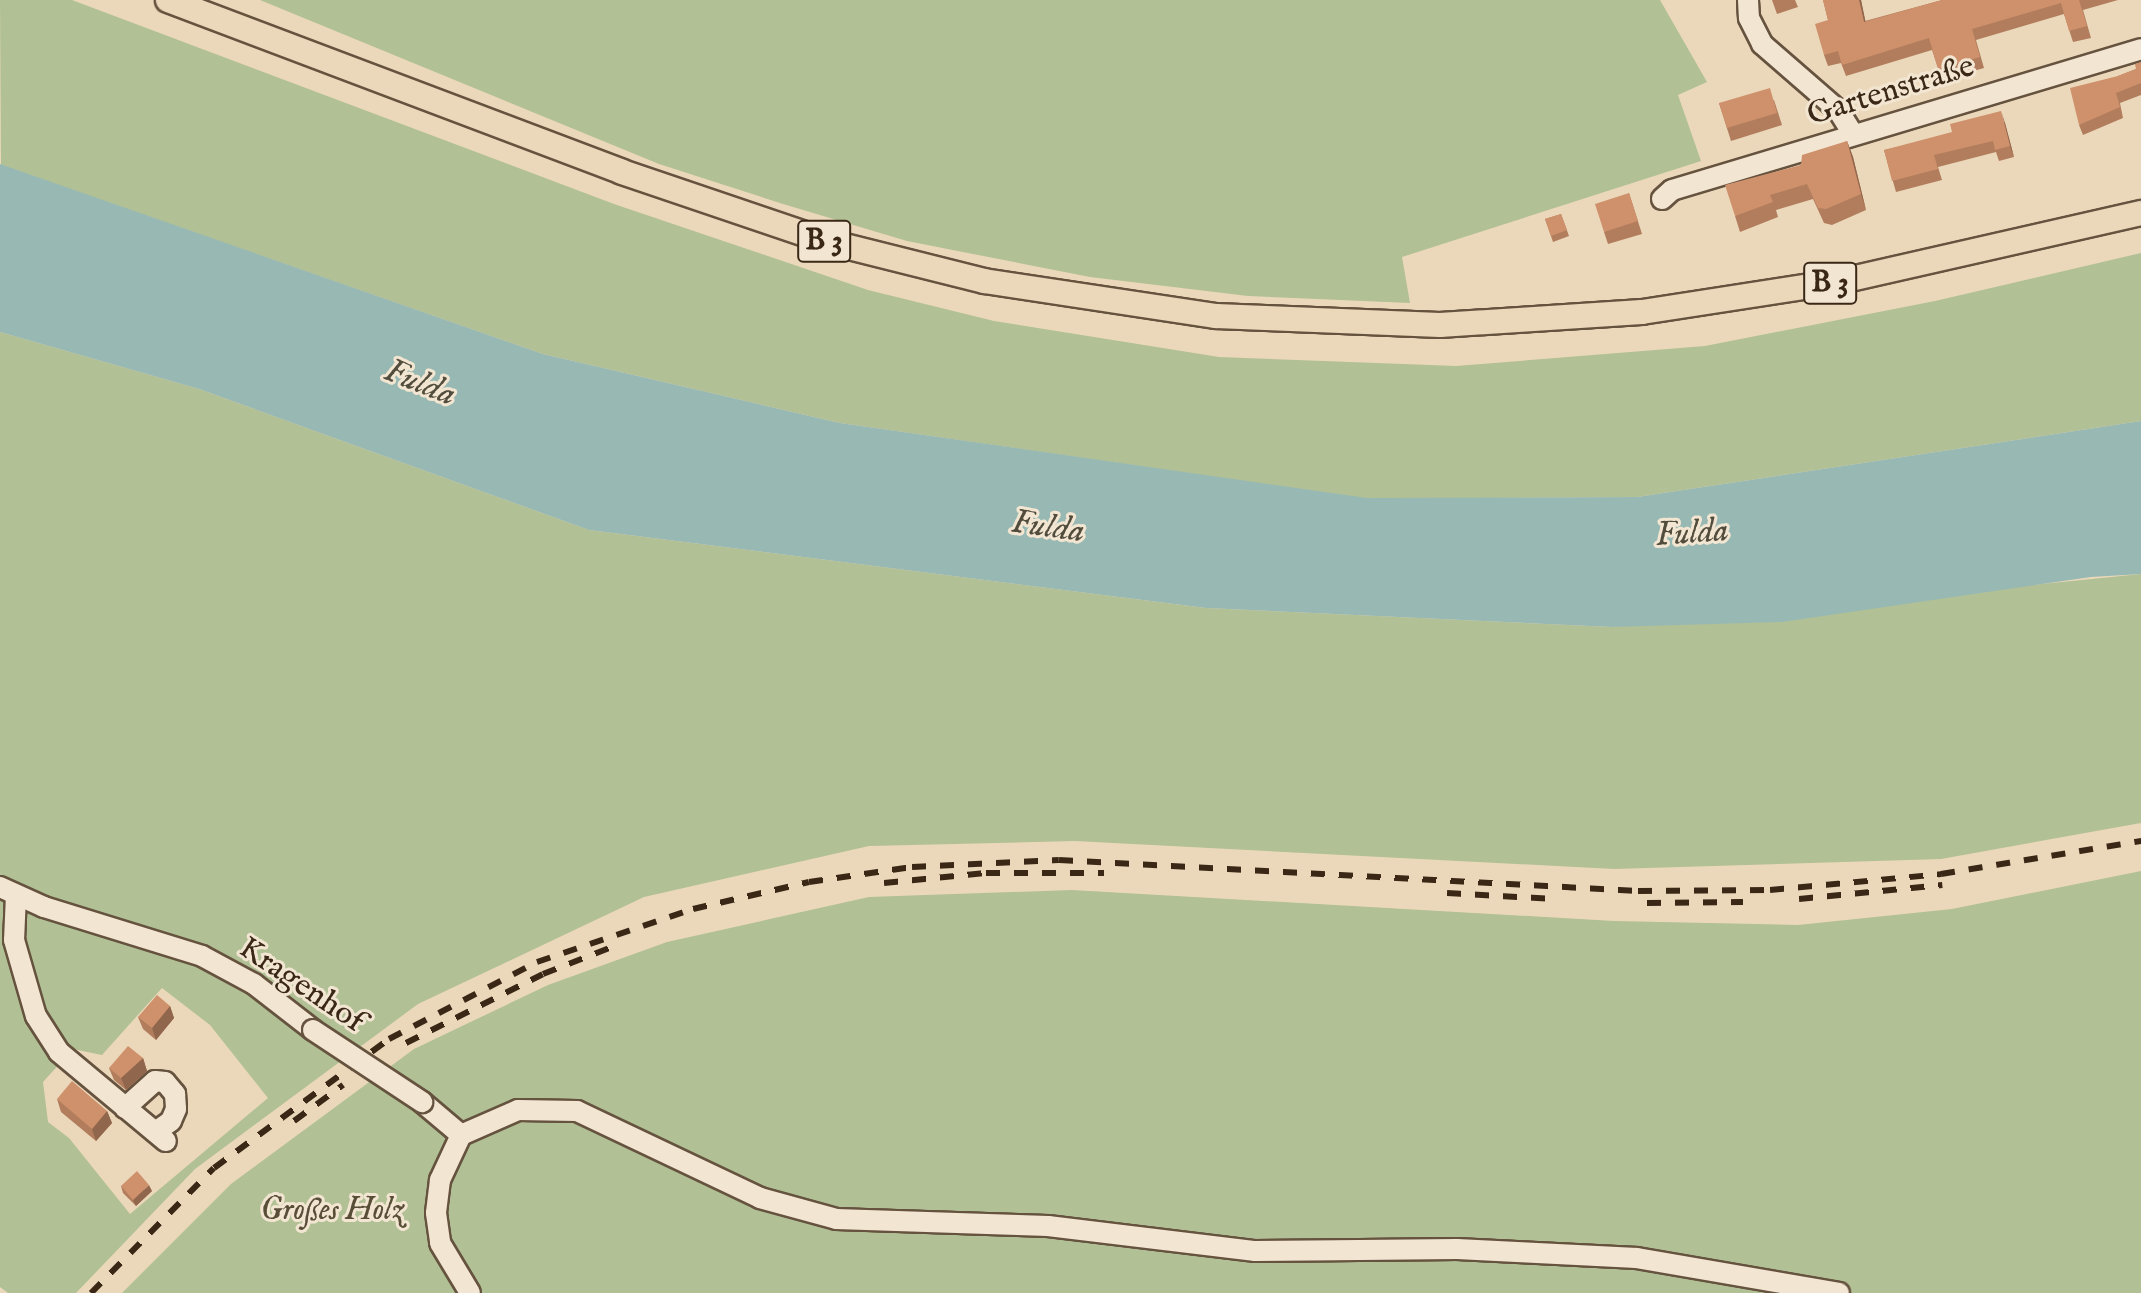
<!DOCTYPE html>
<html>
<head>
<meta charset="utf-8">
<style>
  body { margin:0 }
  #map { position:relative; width:2141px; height:1293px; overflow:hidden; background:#ebd8ba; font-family:"IM FELL English",serif }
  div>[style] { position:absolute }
  .green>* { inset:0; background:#b1c095 }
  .water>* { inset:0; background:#98b9b3 }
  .roads { filter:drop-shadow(2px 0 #66533f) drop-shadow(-2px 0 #66533f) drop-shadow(0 2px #66533f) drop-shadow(0 -2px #66533f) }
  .minor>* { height:20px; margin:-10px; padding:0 10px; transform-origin:10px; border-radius:10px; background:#f2e6d2 }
  .major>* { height:24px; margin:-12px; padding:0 12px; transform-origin:12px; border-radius:12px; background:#ebd8ba }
  .rail>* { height:6px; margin-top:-3px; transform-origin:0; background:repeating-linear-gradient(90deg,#3a2716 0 14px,transparent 0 28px) }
  .bridges { filter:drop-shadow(2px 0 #66533f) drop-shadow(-2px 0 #66533f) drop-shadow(0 2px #66533f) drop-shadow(0 -2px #66533f) }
  .minor-bridge>* { height:20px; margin:-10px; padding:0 10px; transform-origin:10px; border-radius:10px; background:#f2e6d2 }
  .wall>* { inset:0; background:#b17d5d }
  .shaded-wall>* { inset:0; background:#90664c }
  .building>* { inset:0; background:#ce916c }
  span { translate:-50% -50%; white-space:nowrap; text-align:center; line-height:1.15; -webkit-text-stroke:6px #f2e6d2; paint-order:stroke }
  .shield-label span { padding:2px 6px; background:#f2e6d2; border:2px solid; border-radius:6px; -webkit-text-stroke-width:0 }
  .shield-label { font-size:30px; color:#3a2716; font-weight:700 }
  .street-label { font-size:32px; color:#3a2716 }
  .park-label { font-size:32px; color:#584d36; font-style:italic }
  .water-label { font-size:34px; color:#524c3d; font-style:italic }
</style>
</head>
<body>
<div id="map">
  <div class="green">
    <div style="clip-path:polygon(0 0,72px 0,614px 204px,868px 290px,994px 321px,1219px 357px,1456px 366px,1705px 346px,1935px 301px,2141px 253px,2141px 421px,1637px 497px,1368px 499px,840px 423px,543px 354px,1px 165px)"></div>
    <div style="clip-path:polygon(260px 0,1660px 0,1707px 82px,1678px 95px,1701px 161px,1402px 257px,1410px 303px,1248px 296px,1090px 277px,907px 241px,783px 204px,659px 164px)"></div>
    <div style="clip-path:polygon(evenodd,0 332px,199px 389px,589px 530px,1206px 608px,1612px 627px,2141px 574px,2141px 823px,1941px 859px,1614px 869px,1075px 841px,869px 846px,644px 897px,418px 1004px,195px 1169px,76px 1293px,8px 1293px,0 1287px,0 332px,162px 988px,210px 1025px,268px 1098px,130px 1214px,69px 1138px,48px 1122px,43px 1082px,73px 1049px,102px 1055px,162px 988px)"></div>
    <div style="clip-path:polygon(2141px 871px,2141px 1293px,122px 1293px,231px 1184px,414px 1049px,548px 985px,667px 942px,869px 897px,1072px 890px,1614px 921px,1798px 925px,1952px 909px)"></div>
  </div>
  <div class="water">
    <div style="clip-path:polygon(0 164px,543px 354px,840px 423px,1367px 498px,1637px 497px,2141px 421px,2141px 574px,2091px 577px,1782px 622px,1612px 627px,1206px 608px,589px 530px,199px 389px,0 332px)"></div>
  </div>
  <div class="roads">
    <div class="minor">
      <div style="left:1748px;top:0;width:18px;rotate:87deg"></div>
      <div style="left:1749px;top:18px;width:29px;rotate:63deg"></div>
      <div style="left:1762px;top:44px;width:101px;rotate:41deg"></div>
      <div style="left:1838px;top:110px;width:28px;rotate:58deg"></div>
      <div style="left:1662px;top:199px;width:13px;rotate:-42deg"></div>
      <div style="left:1672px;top:190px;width:490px;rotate:-16.7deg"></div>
      <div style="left:0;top:887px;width:48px;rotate:24.4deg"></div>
      <div style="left:44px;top:907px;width:165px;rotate:17.2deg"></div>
      <div style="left:202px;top:956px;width:59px;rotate:28.3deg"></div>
      <div style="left:254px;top:984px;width:75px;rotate:37.9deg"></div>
      <div style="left:16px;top:895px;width:45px;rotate:92.5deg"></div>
      <div style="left:14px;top:940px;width:79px;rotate:73.9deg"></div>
      <div style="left:36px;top:1016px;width:43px;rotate:57.4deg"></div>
      <div style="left:59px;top:1052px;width:139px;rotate:39.8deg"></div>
      <div style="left:422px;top:1102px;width:51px;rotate:40.2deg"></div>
      <div style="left:125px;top:1108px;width:40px;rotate:-42deg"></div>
      <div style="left:155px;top:1081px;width:10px;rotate:6deg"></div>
      <div style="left:165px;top:1082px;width:16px;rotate:50deg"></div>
      <div style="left:175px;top:1094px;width:15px;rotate:86deg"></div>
      <div style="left:176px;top:1109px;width:13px;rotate:113deg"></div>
      <div style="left:171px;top:1121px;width:19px;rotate:145deg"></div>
      <div style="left:461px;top:1135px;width:62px;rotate:-23.7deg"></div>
      <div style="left:518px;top:1110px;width:59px;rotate:1deg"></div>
      <div style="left:577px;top:1111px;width:203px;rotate:25.4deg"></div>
      <div style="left:760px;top:1198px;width:79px;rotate:15.4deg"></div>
      <div style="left:836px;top:1219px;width:212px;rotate:1.9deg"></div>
      <div style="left:1048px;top:1226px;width:209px;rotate:6.9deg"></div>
      <div style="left:1255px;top:1251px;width:202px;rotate:-0.6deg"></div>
      <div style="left:1457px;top:1249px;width:180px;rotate:2.9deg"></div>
      <div style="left:1637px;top:1258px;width:205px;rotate:9.8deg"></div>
      <div style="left:461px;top:1135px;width:50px;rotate:115deg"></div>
      <div style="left:440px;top:1180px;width:33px;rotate:97deg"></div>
      <div style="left:436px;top:1213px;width:30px;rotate:82deg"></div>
      <div style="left:440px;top:1243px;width:58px;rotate:59deg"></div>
    </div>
    <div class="major">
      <div style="left:168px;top:0;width:485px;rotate:20.7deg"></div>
      <div style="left:622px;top:172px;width:219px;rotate:18.7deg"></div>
      <div style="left:829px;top:242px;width:160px;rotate:14.1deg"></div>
      <div style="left:984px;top:281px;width:235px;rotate:8.6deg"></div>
      <div style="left:1216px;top:316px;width:224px;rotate:2.3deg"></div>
      <div style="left:1440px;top:325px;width:202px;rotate:-3.7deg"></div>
      <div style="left:1642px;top:312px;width:202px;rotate:-8.8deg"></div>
      <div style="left:1842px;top:281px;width:307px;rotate:-12.8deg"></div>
    </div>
  </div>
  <div class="rail">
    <div style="left:884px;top:883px;width:102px;rotate:-5.6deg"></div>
    <div style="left:986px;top:873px;width:118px"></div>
    <div style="left:1447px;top:893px;width:108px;rotate:3.2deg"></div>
    <div style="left:1799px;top:899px;width:144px;rotate:-5.6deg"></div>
    <div style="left:1647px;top:903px;width:96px;rotate:-0.6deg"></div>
    <div style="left:406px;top:1043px;width:153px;rotate:-26.7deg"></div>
    <div style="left:543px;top:974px;width:74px;rotate:-21.4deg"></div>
    <div style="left:294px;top:1121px;width:61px;rotate:-36.3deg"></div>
    <div style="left:91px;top:1293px;width:175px;rotate:-45.5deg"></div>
    <div style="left:214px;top:1168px;width:217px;rotate:-36.4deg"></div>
    <div style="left:389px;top:1039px;width:167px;rotate:-27.5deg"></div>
    <div style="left:537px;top:962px;width:165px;rotate:-18.8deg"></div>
    <div style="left:693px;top:909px;width:119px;rotate:-13.1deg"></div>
    <div style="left:809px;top:882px;width:104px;rotate:-8.3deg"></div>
    <div style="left:912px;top:867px;width:147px;rotate:-2.7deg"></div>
    <div style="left:1059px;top:860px;width:580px;rotate:3.06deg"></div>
    <div style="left:1638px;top:891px;width:132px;rotate:-0.4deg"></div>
    <div style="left:1770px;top:890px;width:172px;rotate:-5.3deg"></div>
    <div style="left:1941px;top:874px;width:203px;rotate:-9.4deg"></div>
  </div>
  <div class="bridges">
    <div class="minor-bridge">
      <div style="left:313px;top:1030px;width:131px;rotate:33.4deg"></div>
    </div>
  </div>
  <div class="wall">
    <div style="clip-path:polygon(1772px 0,1795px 0,1798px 7px,1777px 14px)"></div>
    <div style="clip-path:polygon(1823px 0,1861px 0,1865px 21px,1942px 0,2118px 0,2083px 10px,2091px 38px,2073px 42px,2064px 14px,1976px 40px,1984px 68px,1942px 80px,1932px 50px,1846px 76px,1841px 63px,1828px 66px,1824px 55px,1828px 20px)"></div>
    <div style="clip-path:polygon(2141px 62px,2141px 95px,2120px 103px,2123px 118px,2083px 135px,2079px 125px,2118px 76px,2136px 69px)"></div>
    <div style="clip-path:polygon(1774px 100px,1782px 125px,1731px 141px,1719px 103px)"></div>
    <div style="clip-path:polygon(2005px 123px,2014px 157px,1999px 161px,1996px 152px,1938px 167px,1942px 180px,1896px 192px,1884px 150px)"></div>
    <div style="clip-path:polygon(1847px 141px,1853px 157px,1866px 210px,1832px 225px,1824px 223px,1813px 199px,1776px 210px,1778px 217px,1740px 232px,1735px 216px,1801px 165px)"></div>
    <div style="clip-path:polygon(1629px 193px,1642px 234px,1608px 244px,1604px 232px)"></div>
    <div style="clip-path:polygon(1561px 214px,1569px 236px,1553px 242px,1545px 219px)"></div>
    <div style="clip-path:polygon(170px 1006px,174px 1018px,156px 1040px,143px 1029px,138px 1017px)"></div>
    <div style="clip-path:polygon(143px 1058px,147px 1071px,126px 1090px,114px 1080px,109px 1068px)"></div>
    <div style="clip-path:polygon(57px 1099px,107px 1111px,112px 1123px,96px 1141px,61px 1112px)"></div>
    <div style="clip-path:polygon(121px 1186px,152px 1191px,136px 1206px,123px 1193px)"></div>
  </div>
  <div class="shaded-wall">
    <div style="clip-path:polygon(1859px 0,1861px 0,1868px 33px,1864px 22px)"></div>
    <div style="clip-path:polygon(2001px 111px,2005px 123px,2014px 157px,2010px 146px)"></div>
    <div style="clip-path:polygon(1847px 141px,1853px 157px,1866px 210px,1861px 194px)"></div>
    <div style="clip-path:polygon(170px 1006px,174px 1018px,156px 1040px,152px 1028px)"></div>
    <div style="clip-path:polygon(143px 1058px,147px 1071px,126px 1090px,121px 1078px)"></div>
    <div style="clip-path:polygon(107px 1111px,112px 1123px,96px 1141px,92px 1129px)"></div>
    <div style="clip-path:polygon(149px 1185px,152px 1191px,136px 1206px,133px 1200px)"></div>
  </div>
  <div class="building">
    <div style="clip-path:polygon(1823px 0,1859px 0,1864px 22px,1942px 0,2079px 0,2087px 26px,2069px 31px,2061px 3px,1972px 29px,1980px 57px,1938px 69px,1929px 38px,1842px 65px,1838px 51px,1824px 55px,1815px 24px,1828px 20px)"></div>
    <div style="clip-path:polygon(2141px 62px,2141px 83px,2116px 93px,2120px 107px,2079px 125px,2070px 88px,2118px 76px,2136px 69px,2135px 64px)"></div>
    <div style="clip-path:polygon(1770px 88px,1777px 113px,1727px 128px,1719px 103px)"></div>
    <div style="clip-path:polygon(2001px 111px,2010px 146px,1995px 150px,1993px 141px,1934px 155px,1938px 169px,1892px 181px,1884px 150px,1952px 132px,1950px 124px)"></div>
    <div style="clip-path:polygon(1847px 141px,1861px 194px,1826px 209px,1818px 208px,1807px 184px,1770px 195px,1773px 202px,1735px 216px,1725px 185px,1801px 165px,1802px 155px)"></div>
    <div style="clip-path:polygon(1629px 193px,1638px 221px,1604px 232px,1595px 204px)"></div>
    <div style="clip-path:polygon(1561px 214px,1567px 230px,1551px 236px,1545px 219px)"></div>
    <div style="clip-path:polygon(157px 995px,170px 1006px,152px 1028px,138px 1017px)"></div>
    <div style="clip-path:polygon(128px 1046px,143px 1058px,121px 1078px,109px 1068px)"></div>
    <div style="clip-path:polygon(72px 1081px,107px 1111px,92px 1129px,57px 1099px)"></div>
    <div style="clip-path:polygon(137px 1171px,149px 1185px,133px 1200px,121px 1186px)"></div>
  </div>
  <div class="shield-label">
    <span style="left:824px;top:241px">B 3</span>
    <span style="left:1830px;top:283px">B 3</span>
  </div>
  <div class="street-label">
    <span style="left:1891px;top:92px;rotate:-17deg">Gartenstraße</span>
    <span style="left:301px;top:986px;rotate:34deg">Kragenhof</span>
  </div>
  <div class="park-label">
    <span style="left:332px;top:1211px">Großes Holz</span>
  </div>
  <div class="water-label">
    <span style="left:420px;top:383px;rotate:22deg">Fulda</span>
    <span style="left:1048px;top:527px;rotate:8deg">Fulda</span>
    <span style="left:1692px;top:533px;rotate:-4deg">Fulda</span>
  </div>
</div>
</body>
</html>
